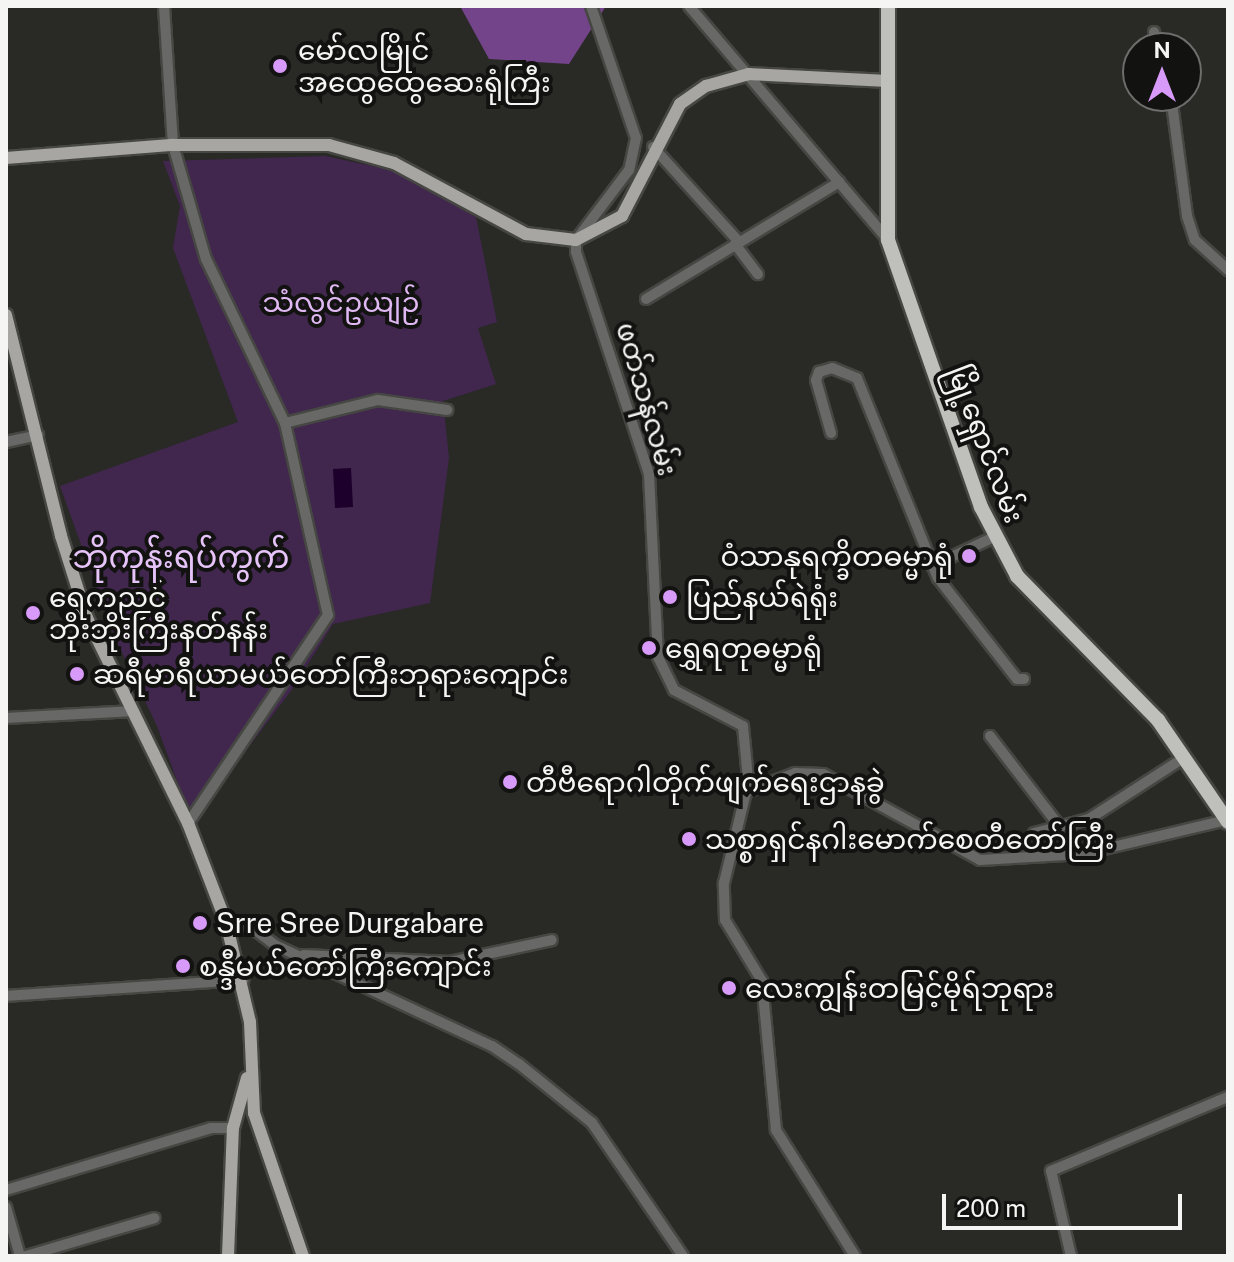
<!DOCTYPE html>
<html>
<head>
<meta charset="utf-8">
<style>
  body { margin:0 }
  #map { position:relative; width:1234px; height:1262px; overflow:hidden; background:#292926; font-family:"Public Sans","Noto Sans Myanmar",sans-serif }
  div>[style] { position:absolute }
  .green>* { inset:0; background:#41274e }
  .forest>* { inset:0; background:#74448b }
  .water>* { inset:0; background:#1e002d }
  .roads { filter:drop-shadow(2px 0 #464643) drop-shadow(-2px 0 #464643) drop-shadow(0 2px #464643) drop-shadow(0 -2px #464643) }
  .minor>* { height:10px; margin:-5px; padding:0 5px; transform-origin:5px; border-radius:5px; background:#686866 }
  .major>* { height:12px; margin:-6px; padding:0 6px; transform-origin:6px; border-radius:6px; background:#a7a6a3 }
  .highway>* { height:14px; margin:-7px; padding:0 7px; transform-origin:7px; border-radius:7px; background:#bfbfbb }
  .dots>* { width:22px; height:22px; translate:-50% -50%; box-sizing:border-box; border:4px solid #121210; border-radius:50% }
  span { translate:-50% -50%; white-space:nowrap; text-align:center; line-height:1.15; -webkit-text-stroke:8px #121210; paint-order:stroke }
  .poi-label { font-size:28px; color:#f5f5f3 }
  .left { translate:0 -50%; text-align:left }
  .right { translate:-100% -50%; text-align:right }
  .park-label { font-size:28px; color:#dfb8f4 }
  .street-label { font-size:28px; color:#f5f5f3 }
  .quarter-label { font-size:32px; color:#e6c4f9 }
  .frame { position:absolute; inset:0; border:8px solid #f5f5f3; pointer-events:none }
  .north { position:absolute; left:1122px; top:32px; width:80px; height:80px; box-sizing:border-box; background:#121210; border:2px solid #6d6d6b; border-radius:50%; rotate:0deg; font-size:22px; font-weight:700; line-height:32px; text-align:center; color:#f5f5f3 }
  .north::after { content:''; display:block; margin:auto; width:28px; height:36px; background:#d89af8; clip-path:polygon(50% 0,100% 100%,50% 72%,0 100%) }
  .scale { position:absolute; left:942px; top:1194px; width:240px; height:36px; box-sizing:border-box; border:4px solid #f5f5f3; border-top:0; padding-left:10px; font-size:24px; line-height:28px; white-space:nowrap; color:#f5f5f3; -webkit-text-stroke:6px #121210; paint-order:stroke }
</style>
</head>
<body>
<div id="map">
  <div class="green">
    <div style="clip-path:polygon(325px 156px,391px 170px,476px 217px,497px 322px,478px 328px,496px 384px,443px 401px,449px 458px,430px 603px,333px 624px,293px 688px,192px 822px,157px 726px,114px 636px,60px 486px,238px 422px,173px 248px,180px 206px,163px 161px)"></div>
  </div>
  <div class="forest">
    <div style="clip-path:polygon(460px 6px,606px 6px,569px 64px,489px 59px)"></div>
  </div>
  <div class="water">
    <div style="clip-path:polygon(351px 468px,353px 507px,335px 508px,333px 469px)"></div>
  </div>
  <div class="roads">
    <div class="minor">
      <div style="left:164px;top:6px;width:139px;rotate:86.3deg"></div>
      <div style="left:173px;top:145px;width:119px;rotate:73.9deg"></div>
      <div style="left:206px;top:259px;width:182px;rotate:64.3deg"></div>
      <div style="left:285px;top:423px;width:197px;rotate:77.4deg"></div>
      <div style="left:328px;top:615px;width:251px;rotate:123.9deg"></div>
      <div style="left:591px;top:6px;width:139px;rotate:71.2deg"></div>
      <div style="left:636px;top:138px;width:33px;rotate:102deg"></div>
      <div style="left:629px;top:170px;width:88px;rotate:127.1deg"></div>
      <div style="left:576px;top:240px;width:12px;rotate:90deg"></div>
      <div style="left:576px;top:252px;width:234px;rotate:71.8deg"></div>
      <div style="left:649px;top:474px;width:183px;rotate:87.2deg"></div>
      <div style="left:658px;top:657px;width:37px;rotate:64deg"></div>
      <div style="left:674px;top:690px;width:78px;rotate:27.6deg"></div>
      <div style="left:743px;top:726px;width:63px;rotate:84.6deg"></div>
      <div style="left:689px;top:6px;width:307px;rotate:49.6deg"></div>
      <div style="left:1154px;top:32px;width:16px;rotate:76deg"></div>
      <div style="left:1171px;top:96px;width:121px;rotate:82.4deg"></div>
      <div style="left:1187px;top:216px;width:25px;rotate:72deg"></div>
      <div style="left:1195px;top:240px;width:45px;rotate:42.3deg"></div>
      <div style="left:653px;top:147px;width:128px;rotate:47.8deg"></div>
      <div style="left:735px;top:244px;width:38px;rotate:53deg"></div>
      <div style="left:646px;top:299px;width:226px;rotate:-31.2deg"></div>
      <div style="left:285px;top:423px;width:96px;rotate:-13.9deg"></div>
      <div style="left:378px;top:400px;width:70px;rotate:8.2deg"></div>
      <div style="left:831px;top:433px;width:55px;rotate:-105.8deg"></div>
      <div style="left:816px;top:380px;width:9px;rotate:-69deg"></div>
      <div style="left:819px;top:372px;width:14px;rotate:-17deg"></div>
      <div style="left:832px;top:368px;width:27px;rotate:22deg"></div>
      <div style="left:857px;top:378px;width:216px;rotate:68deg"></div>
      <div style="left:938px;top:578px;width:128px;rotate:52deg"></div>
      <div style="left:1017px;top:679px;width:7px"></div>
      <div style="left:6px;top:442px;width:33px;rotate:-12deg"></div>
      <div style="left:932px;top:566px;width:68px;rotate:-25.1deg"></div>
      <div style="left:6px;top:718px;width:128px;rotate:-3.1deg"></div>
      <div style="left:990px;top:736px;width:115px;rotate:52.4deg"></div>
      <div style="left:1034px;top:833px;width:57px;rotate:-14.3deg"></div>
      <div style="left:1089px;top:819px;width:114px;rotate:-32.9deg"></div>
      <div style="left:226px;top:922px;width:24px;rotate:9deg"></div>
      <div style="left:250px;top:926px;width:31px;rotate:37deg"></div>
      <div style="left:275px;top:945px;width:239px;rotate:25deg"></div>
      <div style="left:492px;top:1046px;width:32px;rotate:34deg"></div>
      <div style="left:519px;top:1064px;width:94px;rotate:38.9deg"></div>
      <div style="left:592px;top:1123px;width:161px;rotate:55.6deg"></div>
      <div style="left:304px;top:955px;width:146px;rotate:2.7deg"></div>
      <div style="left:450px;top:962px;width:104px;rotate:-12.2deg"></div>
      <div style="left:6px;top:996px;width:238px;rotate:-3.9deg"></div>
      <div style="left:6px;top:1190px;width:214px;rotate:-16.8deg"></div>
      <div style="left:211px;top:1128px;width:22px"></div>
      <div style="left:6px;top:1207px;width:51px;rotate:74.1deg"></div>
      <div style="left:26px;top:1256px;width:134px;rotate:-16.4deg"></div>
      <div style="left:855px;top:1256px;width:149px;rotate:-122.1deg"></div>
      <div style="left:776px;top:1130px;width:150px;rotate:-95.4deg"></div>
      <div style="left:762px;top:981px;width:71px;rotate:-121.2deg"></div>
      <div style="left:725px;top:920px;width:37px;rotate:-92deg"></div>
      <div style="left:724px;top:883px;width:94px;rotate:-76.4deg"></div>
      <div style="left:746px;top:792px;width:53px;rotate:-21.2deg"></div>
      <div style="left:795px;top:773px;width:28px;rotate:2deg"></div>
      <div style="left:823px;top:774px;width:179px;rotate:28.7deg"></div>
      <div style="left:980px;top:860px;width:103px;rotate:-3.3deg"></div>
      <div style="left:1083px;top:854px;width:148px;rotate:-13.3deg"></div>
      <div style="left:1071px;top:1256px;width:87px;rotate:-103.2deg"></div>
      <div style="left:1051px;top:1171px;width:192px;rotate:-22.7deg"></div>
    </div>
    <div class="major">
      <div style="left:6px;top:158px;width:168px;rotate:-4.5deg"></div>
      <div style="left:173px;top:145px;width:156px"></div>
      <div style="left:329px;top:145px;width:67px;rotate:15.5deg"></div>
      <div style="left:394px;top:163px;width:150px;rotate:28.3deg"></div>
      <div style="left:526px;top:234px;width:50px;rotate:6.8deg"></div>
      <div style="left:576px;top:240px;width:52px;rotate:-27.6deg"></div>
      <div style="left:622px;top:216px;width:126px;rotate:-62.6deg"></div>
      <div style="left:680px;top:104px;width:32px;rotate:-35deg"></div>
      <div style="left:706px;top:86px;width:45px;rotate:-15.6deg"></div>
      <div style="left:749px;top:74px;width:138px;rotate:2.9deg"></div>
      <div style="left:6px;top:315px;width:228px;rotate:76deg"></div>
      <div style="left:61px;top:536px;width:86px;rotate:72.4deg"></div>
      <div style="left:87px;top:618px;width:229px;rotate:63.8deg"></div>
      <div style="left:188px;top:823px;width:106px;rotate:69deg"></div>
      <div style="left:226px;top:922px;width:103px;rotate:76.5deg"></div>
      <div style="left:250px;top:1022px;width:91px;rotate:87.5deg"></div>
      <div style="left:254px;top:1113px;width:151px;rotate:71.1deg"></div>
      <div style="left:228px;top:1256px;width:128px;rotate:-87.8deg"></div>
      <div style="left:233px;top:1128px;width:52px;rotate:-74.4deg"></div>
    </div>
    <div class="highway">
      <div style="left:888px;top:6px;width:234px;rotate:90deg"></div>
      <div style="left:888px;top:240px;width:283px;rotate:70.8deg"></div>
      <div style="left:981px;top:507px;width:78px;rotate:62.4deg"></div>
      <div style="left:1017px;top:576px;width:202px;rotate:45.6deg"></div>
      <div style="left:1158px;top:720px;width:124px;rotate:55.5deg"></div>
    </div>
  </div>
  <div class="dots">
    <div style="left:280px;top:66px;background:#d89af8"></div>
    <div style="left:969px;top:556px;background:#d89af8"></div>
    <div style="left:670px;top:597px;background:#d89af8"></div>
    <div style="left:33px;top:613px;background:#d89af8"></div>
    <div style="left:649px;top:648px;background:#d89af8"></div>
    <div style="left:77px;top:674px;background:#d89af8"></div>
    <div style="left:510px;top:782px;background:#d89af8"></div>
    <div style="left:689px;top:839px;background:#d89af8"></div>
    <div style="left:200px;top:923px;background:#d89af8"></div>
    <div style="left:183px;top:966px;background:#d89af8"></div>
    <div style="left:729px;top:988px;background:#d89af8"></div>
  </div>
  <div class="poi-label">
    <span class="left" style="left:298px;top:66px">မော်လမြိုင်<br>အထွေထွေဆေးရုံကြီး</span>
    <span class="right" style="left:953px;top:556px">ဝံသာနုရက္ခိတဓမ္မာရုံ</span>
    <span class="left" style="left:49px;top:613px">ရွှေကညင်<br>ဘိုးဘိုးကြီးနတ်နန်း</span>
    <span class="left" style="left:686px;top:597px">ပြည်နယ်ရဲရုံး</span>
    <span class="left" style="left:665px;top:648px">ရွှေရတုဓမ္မာရုံ</span>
    <span class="left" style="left:93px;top:674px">ဆရီမာရီယာမယ်တော်ကြီးဘုရားကျောင်း</span>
    <span class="left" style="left:526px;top:782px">တီဗီရောဂါတိုက်ဖျက်ရေးဌာနခွဲ</span>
    <span class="left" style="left:705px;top:839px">သစ္စာရှင်နဂါးမောက်စေတီတော်ကြီး</span>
    <span class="left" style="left:216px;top:923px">Srre Sree Durgabare</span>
    <span class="left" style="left:199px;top:966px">စန္ဒီမယ်တော်ကြီးကျောင်း</span>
    <span class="left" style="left:745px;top:988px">လေးကျွန်းတမြင့်မိုရ်ဘုရား</span>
  </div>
  <div class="park-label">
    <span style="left:341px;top:302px">သံလွင်ဥယျဉ်</span>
  </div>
  <div class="street-label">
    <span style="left:647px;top:399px;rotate:74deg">ဖတ်သန်လမ်း</span>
    <span style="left:986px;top:444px;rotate:69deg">မြို့ရှောင်လမ်း</span>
  </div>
  <div class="quarter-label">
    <span style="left:181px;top:557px">ဘိုကုန်းရပ်ကွက်</span>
  </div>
  <div class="frame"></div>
  <div class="north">N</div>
  <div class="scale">200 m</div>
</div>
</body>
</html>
